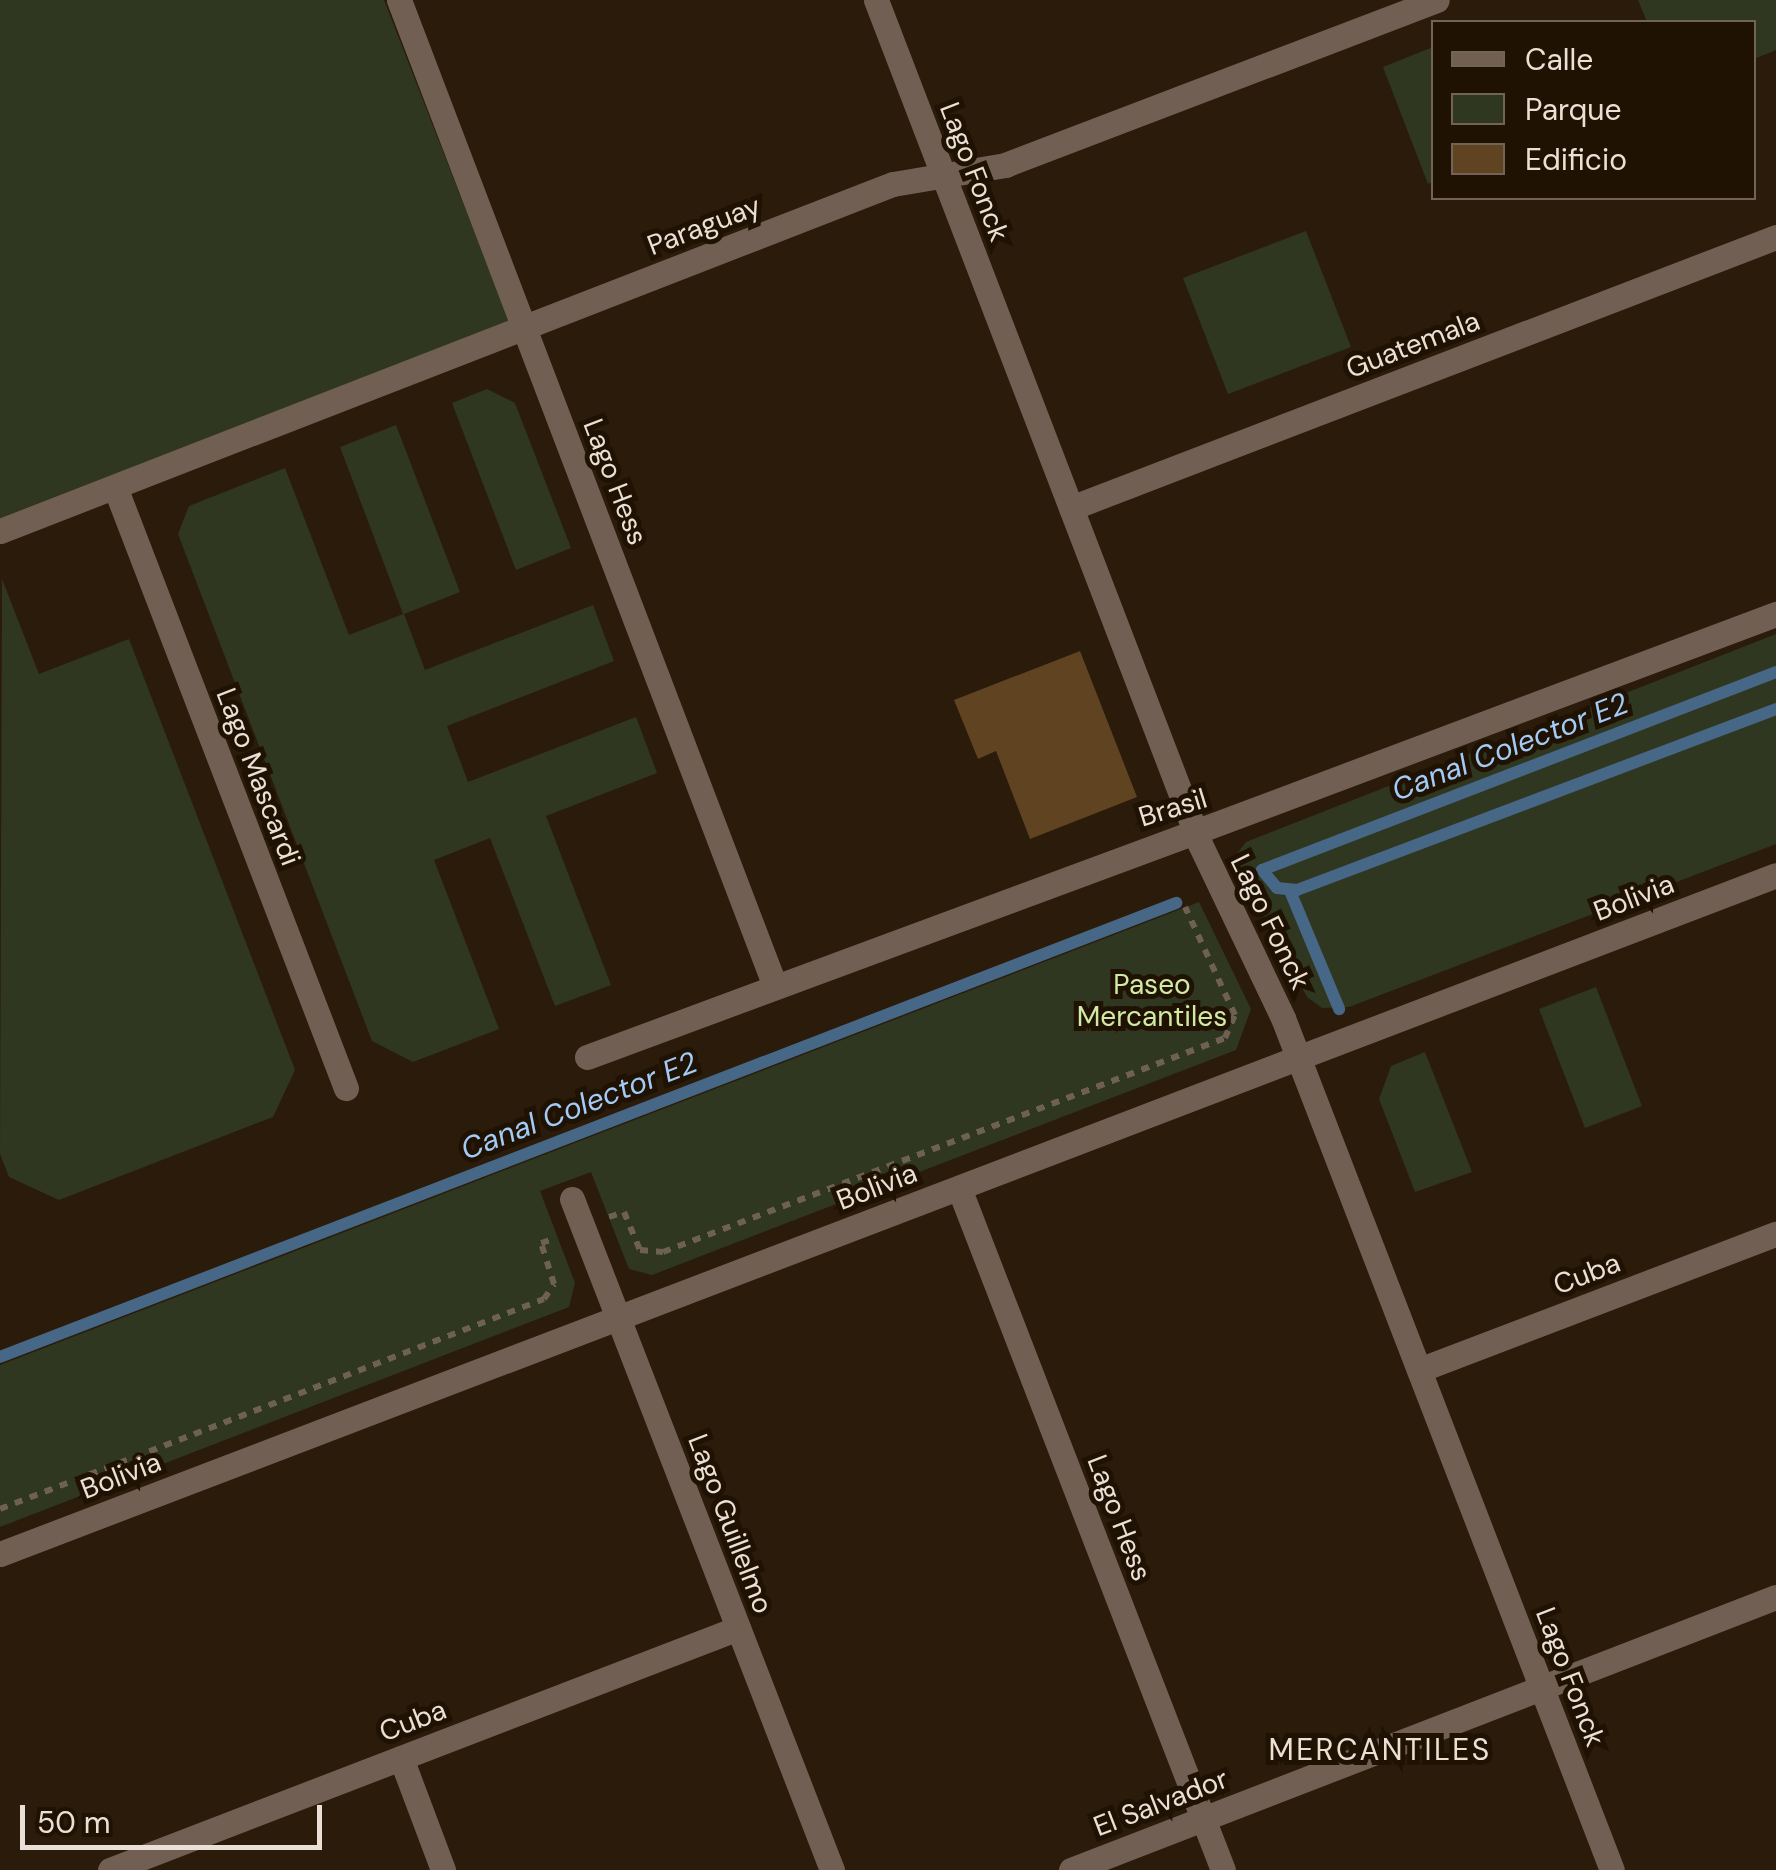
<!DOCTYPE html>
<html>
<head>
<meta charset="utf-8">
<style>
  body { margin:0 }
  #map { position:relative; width:1776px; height:1870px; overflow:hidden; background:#2a1b0a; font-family:"DM Sans",sans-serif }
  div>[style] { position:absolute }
  .green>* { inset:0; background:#2f3720 }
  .stream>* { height:12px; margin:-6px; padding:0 6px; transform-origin:6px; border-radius:6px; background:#476787 }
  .building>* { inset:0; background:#604321 }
  .path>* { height:6px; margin-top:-3px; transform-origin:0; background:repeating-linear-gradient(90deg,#6e6153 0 8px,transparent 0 16px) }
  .minor>* { height:25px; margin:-12.5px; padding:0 12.5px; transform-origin:12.5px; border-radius:12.5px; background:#715f54 }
  .tertiary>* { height:25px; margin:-12.5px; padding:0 12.5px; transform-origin:12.5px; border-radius:12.5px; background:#715f54 }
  span { translate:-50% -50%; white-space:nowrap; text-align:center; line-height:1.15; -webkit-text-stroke:10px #201203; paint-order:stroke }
  .street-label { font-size:28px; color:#eae0d6 }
  .park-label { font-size:28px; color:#d0eaa6 }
  .water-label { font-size:30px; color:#a2ccf7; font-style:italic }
  .neighbourhood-label { font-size:30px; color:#eae0d6; letter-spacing:2.5px }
  .legend { position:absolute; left:1431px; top:20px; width:325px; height:180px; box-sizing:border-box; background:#201203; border:2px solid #716457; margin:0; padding:12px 18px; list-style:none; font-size:30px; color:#eae0d6 }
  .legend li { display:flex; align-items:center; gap:20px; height:50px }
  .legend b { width:50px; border:2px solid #716457 }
  .scale { position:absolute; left:20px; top:1805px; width:302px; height:45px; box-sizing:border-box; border:5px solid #eae0d6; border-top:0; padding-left:12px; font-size:30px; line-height:35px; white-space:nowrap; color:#eae0d6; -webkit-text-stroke:8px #201203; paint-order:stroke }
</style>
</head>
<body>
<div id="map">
  <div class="green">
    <div style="clip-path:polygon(0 0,384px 0,509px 321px,0 518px)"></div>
    <div style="clip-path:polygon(1638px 0,1776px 0,1776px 50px,1754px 59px,1754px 22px,1647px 22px)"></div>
    <div style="clip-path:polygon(1433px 47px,1434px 181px,1428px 184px,1383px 67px)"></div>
    <div style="clip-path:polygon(1306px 231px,1351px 347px,1228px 394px,1183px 278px)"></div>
    <div style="clip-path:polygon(487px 389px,515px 403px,571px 548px,516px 570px,452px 403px)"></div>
    <div style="clip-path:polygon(396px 425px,460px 592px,404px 614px,425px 670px,593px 605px,614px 661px,447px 726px,468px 782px,636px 717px,657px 773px,546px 816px,611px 985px,555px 1006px,490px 838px,434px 860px,499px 1029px,413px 1062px,372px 1041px,178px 534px,189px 506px,285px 468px,349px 635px,403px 614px,340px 447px)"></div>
    <div style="clip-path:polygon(2px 579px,39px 674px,129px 639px,295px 1070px,273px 1117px,59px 1200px,9px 1177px,0 1154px)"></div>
    <div style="clip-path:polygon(1776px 634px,1776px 844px,1349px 1007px,1322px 1008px,1307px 997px,1240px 874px,1236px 855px,1246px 842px)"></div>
    <div style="clip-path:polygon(1199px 902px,1251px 1009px,1236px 1050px,652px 1275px,629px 1269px,591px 1172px,540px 1191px,575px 1283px,569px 1307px,0 1527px,0 1365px)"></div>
    <div style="clip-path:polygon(1596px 987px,1642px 1106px,1585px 1128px,1539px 1009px)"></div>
    <div style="clip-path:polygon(1425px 1052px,1472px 1172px,1415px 1192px,1379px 1099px,1391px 1066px)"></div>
  </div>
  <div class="stream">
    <div style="left:1776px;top:672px;width:551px;rotate:158.93deg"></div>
    <div style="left:1262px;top:870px;width:23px;rotate:50deg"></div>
    <div style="left:1277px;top:888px;width:20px;rotate:6deg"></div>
    <div style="left:1297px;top:890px;width:512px;rotate:-20.7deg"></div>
    <div style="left:1290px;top:891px;width:128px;rotate:67.4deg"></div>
    <div style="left:0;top:1357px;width:1261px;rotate:-21.11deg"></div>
  </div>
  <div class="building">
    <div style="clip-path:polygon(1080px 651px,1137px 797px,1030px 839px,996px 751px,978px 759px,954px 700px)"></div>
  </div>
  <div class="path">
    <div style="left:609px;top:1217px;width:16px;rotate:-18deg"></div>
    <div style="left:624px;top:1212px;width:41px;rotate:67.2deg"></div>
    <div style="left:640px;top:1250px;width:23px;rotate:5deg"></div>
    <div style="left:663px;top:1252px;width:601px;rotate:-20.85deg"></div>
    <div style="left:1225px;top:1038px;width:25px;rotate:-67deg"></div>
    <div style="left:1235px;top:1015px;width:119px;rotate:-114.8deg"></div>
    <div style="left:0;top:1509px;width:583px;rotate:-21.11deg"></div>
    <div style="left:544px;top:1299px;width:18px;rotate:-56deg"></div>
    <div style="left:554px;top:1284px;width:43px;rotate:-107.6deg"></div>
    <div style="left:541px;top:1243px;width:14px;rotate:-17deg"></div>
  </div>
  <div class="minor">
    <div style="left:399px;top:0;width:1055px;rotate:69.13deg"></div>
    <div style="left:115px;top:487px;width:644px;rotate:68.98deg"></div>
    <div style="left:1071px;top:508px;width:755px;rotate:-21.03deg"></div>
    <div style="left:0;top:531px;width:958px;rotate:-21.24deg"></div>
    <div style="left:893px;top:184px;width:114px;rotate:-9.6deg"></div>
    <div style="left:1005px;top:165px;width:462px;rotate:-20.9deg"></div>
    <div style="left:587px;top:1057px;width:648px;rotate:-20.31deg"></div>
    <div style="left:959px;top:1188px;width:731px;rotate:68.84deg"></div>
    <div style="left:572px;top:1199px;width:720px;rotate:68.82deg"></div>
    <div style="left:1419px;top:1370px;width:382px;rotate:-20.9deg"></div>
    <div style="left:401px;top:1758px;width:120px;rotate:69.4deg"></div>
    <div style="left:110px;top:1870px;width:673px;rotate:-21.07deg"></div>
    <div style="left:1071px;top:1870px;width:756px;rotate:-21.17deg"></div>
  </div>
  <div class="tertiary">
    <div style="left:876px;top:0;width:904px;rotate:69deg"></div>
    <div style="left:1200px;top:844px;width:193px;rotate:64.5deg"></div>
    <div style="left:1283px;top:1018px;width:913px;rotate:68.89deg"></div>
    <div style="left:1195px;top:832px;width:621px;rotate:-20.57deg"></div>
    <div style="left:0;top:1554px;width:1901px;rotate:-20.92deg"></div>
  </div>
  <div class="street-label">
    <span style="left:974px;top:172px;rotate:69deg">Lago Fonck</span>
    <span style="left:704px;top:226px;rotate:-21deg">Paraguay</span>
    <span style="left:1413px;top:345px;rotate:-21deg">Guatemala</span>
    <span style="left:615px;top:482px;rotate:69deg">Lago Hess</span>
    <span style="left:258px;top:777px;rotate:69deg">Lago Mascardi</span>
    <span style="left:1173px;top:808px;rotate:-17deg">Brasil</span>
    <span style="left:1634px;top:898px;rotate:-21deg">Bolivia</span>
    <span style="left:1270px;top:922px;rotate:64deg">Lago Fonck</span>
    <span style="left:877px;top:1187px;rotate:-21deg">Bolivia</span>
    <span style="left:1587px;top:1274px;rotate:-21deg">Cuba</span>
    <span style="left:121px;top:1476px;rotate:-21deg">Bolivia</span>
    <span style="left:1119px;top:1518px;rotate:69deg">Lago Hess</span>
    <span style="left:730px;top:1524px;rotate:69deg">Lago Guillelmo</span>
    <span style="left:1570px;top:1677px;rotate:69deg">Lago Fonck</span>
    <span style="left:413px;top:1721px;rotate:-21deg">Cuba</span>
    <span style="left:1161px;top:1803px;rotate:-21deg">El Salvador</span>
  </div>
  <div class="park-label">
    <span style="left:1152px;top:1001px">Paseo<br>Mercantiles</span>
  </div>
  <div class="water-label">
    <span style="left:1510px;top:747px;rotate:-21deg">Canal Colector E2</span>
    <span style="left:579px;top:1106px;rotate:-21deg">Canal Colector E2</span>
  </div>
  <div class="neighbourhood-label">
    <span style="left:1380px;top:1750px">MERCANTILES</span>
  </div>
  <ul class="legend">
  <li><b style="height:12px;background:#715f54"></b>Calle</li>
  <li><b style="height:28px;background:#2f3720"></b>Parque</li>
  <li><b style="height:28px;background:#604321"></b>Edificio</li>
  </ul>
  <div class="scale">50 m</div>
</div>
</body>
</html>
